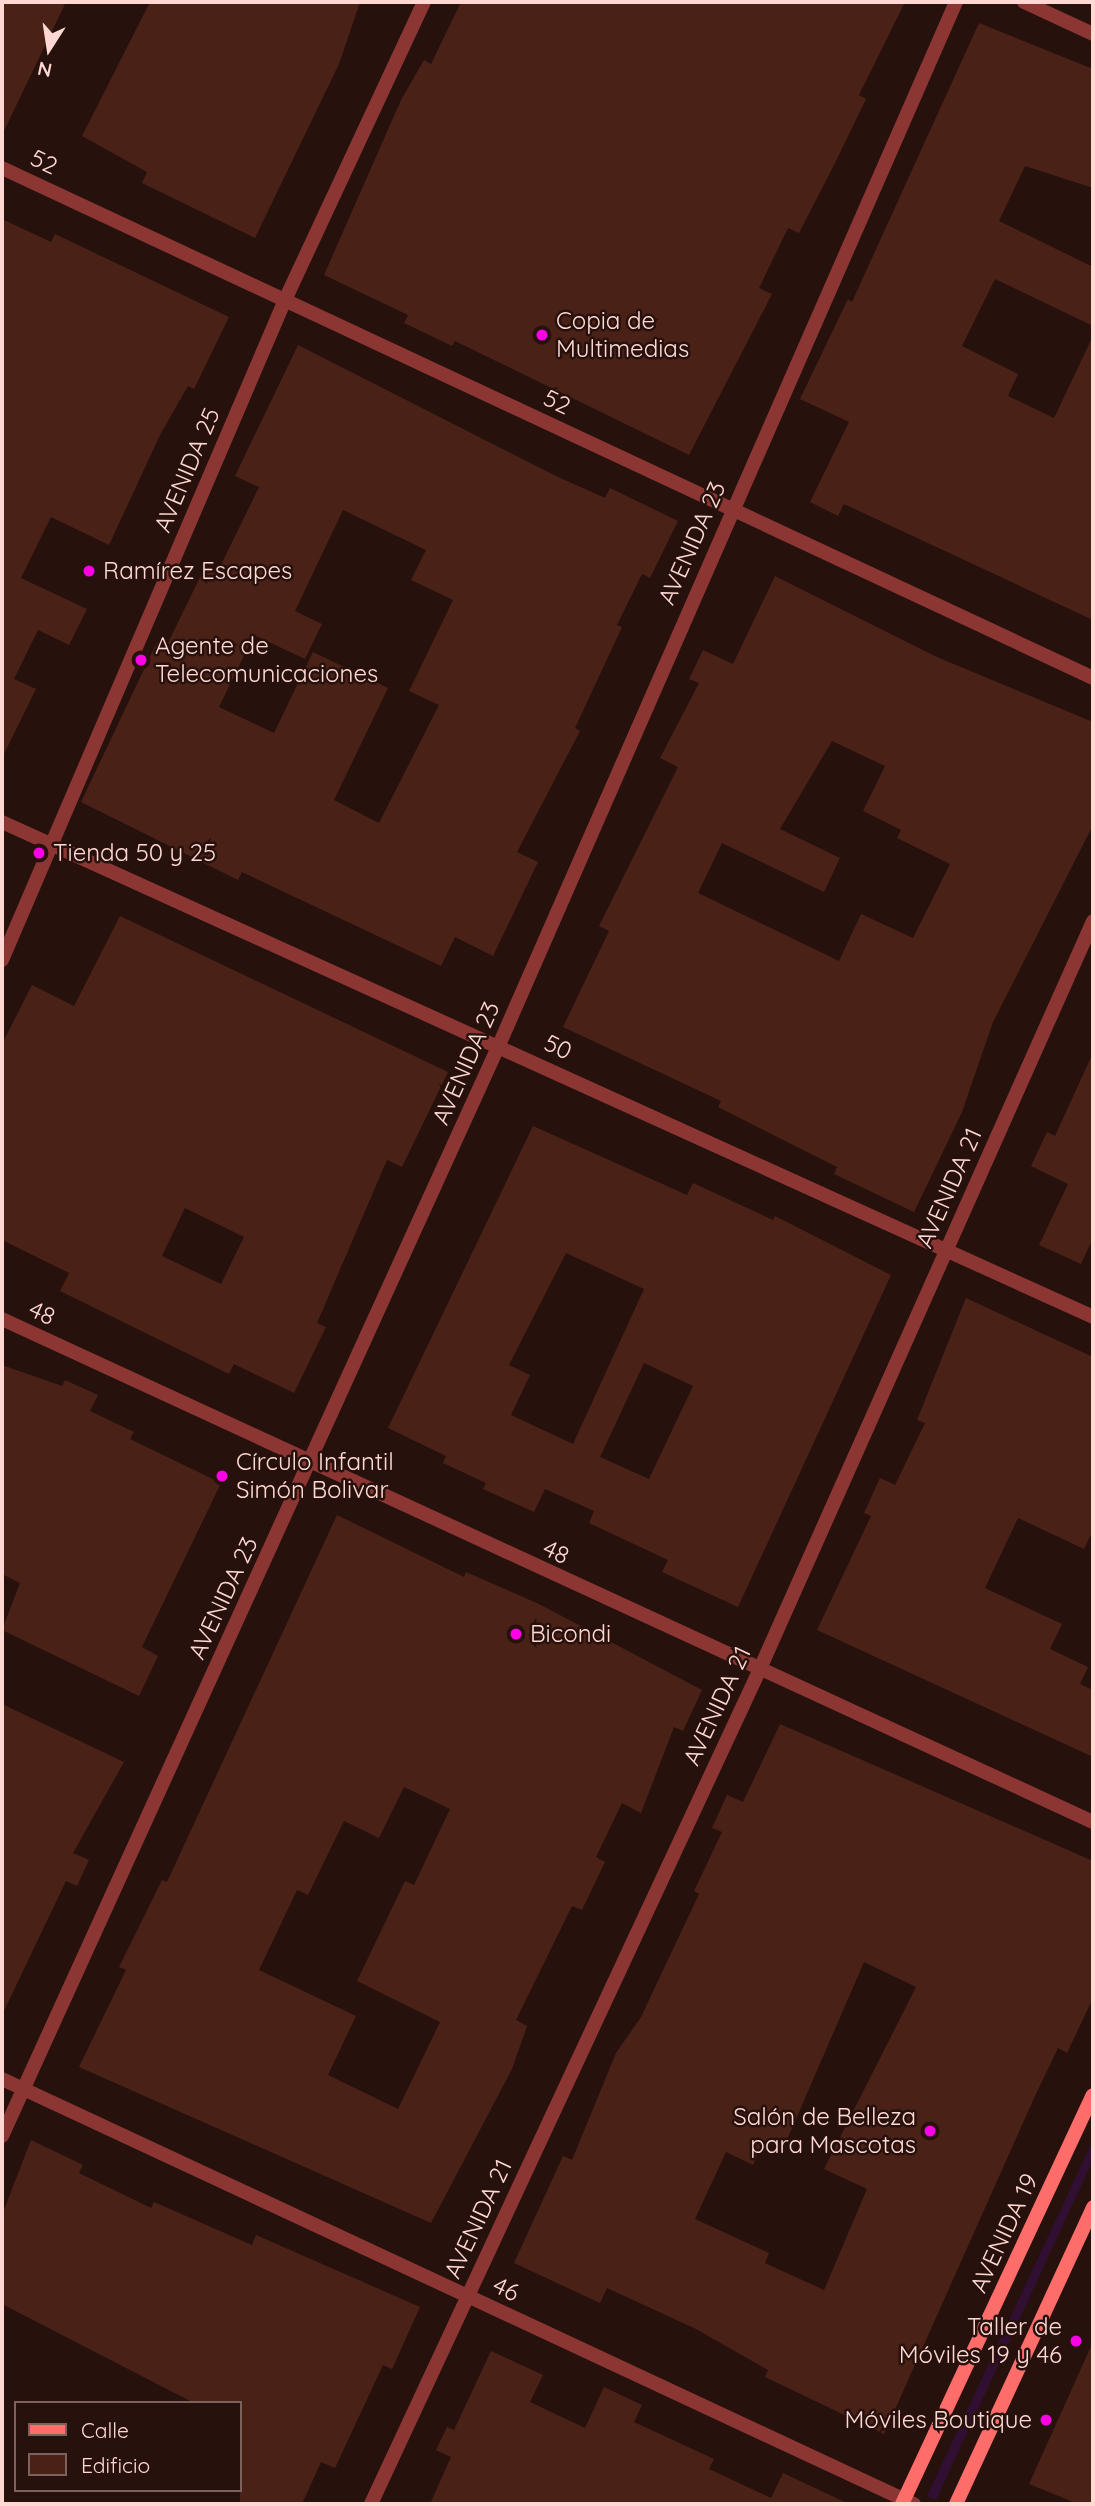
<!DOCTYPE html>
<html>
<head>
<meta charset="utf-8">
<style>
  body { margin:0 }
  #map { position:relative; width:1095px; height:2506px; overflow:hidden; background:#27110d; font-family:Quicksand,sans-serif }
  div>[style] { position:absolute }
  .green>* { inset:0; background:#310f32 }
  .building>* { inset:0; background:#4a2117 }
  .street>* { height:14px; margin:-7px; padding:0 7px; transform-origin:7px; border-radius:7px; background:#8b3633 }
  .secondary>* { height:14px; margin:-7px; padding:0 7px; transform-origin:7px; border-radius:7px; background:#ff6d6a }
  .dots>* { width:19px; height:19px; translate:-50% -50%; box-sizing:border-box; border:4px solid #27110d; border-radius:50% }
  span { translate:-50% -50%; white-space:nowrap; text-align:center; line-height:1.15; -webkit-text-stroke:5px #27110d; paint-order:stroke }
  .street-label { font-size:24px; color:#ffd8d3 }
  .poi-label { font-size:24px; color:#ffd8d3 }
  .left { translate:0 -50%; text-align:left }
  .right { translate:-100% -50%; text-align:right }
  .frame { position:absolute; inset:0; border:4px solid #ffd8d3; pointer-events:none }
  .legend { position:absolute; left:14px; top:2401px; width:228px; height:91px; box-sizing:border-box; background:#27110d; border:2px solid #7d615c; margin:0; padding:9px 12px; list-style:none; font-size:21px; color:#ffd8d3 }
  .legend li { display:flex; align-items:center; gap:14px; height:35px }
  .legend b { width:35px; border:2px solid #7d615c }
  .north { position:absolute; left:14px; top:14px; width:70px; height:70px; -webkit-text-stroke:5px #27110d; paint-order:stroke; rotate:192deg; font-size:19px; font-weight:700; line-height:28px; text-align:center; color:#ffd8d3 }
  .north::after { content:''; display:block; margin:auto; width:24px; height:32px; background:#ffd8d3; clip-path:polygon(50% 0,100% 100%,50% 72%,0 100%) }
</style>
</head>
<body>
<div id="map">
  <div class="green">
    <div style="clip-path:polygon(1093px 2140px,1093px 2160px,936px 2500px,927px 2496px)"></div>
  </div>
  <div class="building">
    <div style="clip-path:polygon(2px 2px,66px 2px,2px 135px)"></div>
    <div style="clip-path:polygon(150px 2px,360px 2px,339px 64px,255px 238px,142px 183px,147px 172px,82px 136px)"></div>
    <div style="clip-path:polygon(461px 2px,905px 2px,859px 95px,866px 99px,835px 163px,799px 233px,788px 228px,759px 288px,772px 294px,689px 455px,455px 341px,452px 346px,404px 323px,408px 315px,324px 275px,401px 100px,424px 60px,431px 64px)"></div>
    <div style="clip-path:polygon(979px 23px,1093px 69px,1093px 188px,1025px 166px,999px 221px,1093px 267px,1093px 326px,995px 279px,962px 346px,1018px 374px,1008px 396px,1054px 418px,1093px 336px,1093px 620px,844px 504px,838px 516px,810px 502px,849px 422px,800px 399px,848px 299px,852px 302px)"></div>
    <div style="clip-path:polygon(2px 219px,51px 242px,55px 234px,229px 317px,194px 389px,188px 386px,160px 435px,109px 545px,51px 517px,21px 578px,87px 609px,69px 645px,38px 630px,14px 679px,36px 689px,2px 758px)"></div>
    <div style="clip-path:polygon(evenodd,298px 345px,556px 476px,605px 498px,610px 488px,678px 521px,650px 578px,642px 574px,617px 625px,622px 627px,575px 728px,580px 731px,517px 852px,538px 862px,493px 956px,455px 937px,441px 966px,242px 872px,238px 880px,81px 802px,157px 642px,166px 647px,205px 567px,217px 573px,259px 487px,235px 476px,298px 345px,343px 510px,426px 550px,411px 580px,453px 600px,409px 691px,439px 705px,379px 823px,334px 800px,388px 688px,313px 652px,274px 733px,219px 707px,254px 635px,305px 659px,322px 624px,295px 611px,343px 510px)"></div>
    <div style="clip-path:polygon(evenodd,775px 576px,937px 657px,1093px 722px,1093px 825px,993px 1022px,962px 1112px,914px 1212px,834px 1174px,837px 1167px,718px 1107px,721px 1101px,563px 1027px,609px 931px,599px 926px,678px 767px,660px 758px,699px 683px,689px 679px,703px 650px,733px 664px,775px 576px,832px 741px,885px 766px,863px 811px,901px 830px,897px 838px,950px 864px,913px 938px,861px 914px,839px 961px,698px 893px,722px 843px,824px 892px,840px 858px,780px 829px,832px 741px)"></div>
    <div style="clip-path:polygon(evenodd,120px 916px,448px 1072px,402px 1167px,387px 1160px,317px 1323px,326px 1327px,294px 1393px,234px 1364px,229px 1374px,60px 1291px,69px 1273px,2px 1240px,2px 1044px,32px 985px,74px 1006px,120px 916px,185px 1208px,244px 1237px,221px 1284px,162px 1256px,185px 1208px)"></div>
    <div style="clip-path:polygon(1093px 1053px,1093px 1238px,1081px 1264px,1039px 1245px,1068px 1184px,1031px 1166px,1047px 1132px,1055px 1136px)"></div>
    <div style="clip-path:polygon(evenodd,533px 1126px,687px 1195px,693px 1183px,773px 1220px,775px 1216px,891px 1275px,738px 1607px,662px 1572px,668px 1560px,589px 1523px,594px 1511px,545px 1489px,534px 1512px,483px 1489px,486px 1483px,443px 1463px,446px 1456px,388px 1428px,533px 1126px,566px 1253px,644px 1289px,573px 1444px,511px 1415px,530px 1375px,509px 1365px,566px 1253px,533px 1126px,644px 1363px,693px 1386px,649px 1479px,600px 1457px,644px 1363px)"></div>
    <div style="clip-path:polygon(966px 1298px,1093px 1357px,1093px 1530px,1084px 1549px,1018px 1518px,985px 1588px,1062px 1624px,1050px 1649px,1088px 1667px,1080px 1684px,1093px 1690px,1093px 1757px,817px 1630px,871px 1516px,864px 1513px,880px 1478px,895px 1485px,925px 1423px,917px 1420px)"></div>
    <div style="clip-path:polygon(2px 1365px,62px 1386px,65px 1380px,98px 1395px,90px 1411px,134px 1432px,130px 1439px,221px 1483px,142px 1647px,158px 1656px,139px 1696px,2px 1630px,20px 1583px,2px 1574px)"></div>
    <div style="clip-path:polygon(evenodd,337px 1515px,464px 1577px,466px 1572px,539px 1604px,702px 1690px,683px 1731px,674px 1727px,641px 1813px,622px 1803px,596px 1857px,605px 1862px,582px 1910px,572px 1906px,516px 2020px,527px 2026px,512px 2069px,431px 2223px,79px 2067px,126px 1970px,119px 1967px,162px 1880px,167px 1882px,337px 1515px,404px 1787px,450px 1809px,414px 1885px,405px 1881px,357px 1981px,440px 2022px,398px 2109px,328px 2075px,356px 2016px,259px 1970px,297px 1890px,308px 1895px,344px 1821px,379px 1838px,404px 1787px)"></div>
    <div style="clip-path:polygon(2px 1704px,124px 1762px,73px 1853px,89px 1860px,77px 1886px,66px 1881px,2px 2015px)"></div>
    <div style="clip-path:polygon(evenodd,780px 1724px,1093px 1861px,1093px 1998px,1067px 2053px,1058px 2048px,1035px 2096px,884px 2434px,765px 2377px,768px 2370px,696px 2329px,607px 2288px,600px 2303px,514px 2263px,563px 2156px,572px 2160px,616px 2053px,641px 2017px,699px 1894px,694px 1891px,722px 1832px,712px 1828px,727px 1795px,743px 1802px,780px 1724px,864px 1962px,916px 1987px,824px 2169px,867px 2189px,824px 2290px,765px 2263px,769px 2253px,695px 2219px,726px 2152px,753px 2165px,764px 2141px,783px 2149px,864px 1962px)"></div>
    <div style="clip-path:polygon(31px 2140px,83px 2165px,79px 2173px,151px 2208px,154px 2202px,252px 2245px,256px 2235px,420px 2307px,392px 2369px,383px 2365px,335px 2468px,321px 2462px,302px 2504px,240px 2504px,240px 2403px,194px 2403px,2px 2304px,2px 2215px)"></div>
    <div style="clip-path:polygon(1093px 2342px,1093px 2504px,1078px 2504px,1029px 2484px)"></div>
    <div style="clip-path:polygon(491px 2351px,543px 2375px,530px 2402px,585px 2428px,604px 2387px,642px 2405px,634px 2422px,714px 2459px,709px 2469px,771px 2498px,783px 2473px,849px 2504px,430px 2504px,451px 2457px,436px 2450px,447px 2427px,454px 2430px)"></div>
  </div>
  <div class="street">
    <div style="left:1024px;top:2px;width:76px;rotate:24.9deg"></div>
    <div style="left:2px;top:168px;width:1204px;rotate:25.05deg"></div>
    <div style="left:2px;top:822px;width:1198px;rotate:24.4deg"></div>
    <div style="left:2px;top:960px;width:718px;rotate:-66.79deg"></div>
    <div style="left:285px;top:300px;width:329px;rotate:-65deg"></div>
    <div style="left:2px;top:1319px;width:1201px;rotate:24.75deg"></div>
    <div style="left:2px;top:2079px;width:1006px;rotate:24.99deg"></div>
    <div style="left:2px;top:2136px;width:1199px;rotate:-65.51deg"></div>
    <div style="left:499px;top:1045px;width:1139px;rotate:-66.34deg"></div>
    <div style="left:371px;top:2504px;width:919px;rotate:-65.02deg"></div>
    <div style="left:759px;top:1671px;width:821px;rotate:-65.99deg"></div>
  </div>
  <div class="secondary">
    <div style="left:902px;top:2504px;width:451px;rotate:-65deg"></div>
    <div style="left:956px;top:2504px;width:327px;rotate:-65.2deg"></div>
  </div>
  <div class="dots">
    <div style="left:542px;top:335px;background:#fe00e5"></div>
    <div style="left:89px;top:571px;background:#fe00e5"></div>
    <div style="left:141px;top:660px;background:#fe00e5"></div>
    <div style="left:39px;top:853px;background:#fe00e5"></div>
    <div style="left:222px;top:1476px;background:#fe00e5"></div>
    <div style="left:516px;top:1634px;background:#fe00e5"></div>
    <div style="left:930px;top:2131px;background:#fe00e5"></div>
    <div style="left:1076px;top:2341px;background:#fe00e5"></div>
    <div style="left:1046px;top:2420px;background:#fe00e5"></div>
  </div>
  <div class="street-label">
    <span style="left:44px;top:162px;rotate:25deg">52</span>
    <span style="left:557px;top:402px;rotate:25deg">52</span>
    <span style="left:187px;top:470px;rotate:-67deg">AVENIDA 25</span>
    <span style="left:692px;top:543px;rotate:-66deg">AVENIDA 23</span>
    <span style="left:558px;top:1047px;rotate:25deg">50</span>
    <span style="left:466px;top:1063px;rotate:-66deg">AVENIDA 23</span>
    <span style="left:949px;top:1188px;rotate:-66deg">AVENIDA 21</span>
    <span style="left:42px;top:1313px;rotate:25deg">48</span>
    <span style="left:556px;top:1552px;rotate:25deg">48</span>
    <span style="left:223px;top:1598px;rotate:-65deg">AVENIDA 23</span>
    <span style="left:717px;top:1706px;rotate:-65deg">AVENIDA 21</span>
    <span style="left:478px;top:2219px;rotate:-65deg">AVENIDA 21</span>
    <span style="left:1004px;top:2233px;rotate:-65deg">AVENIDA 19</span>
    <span style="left:506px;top:2289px;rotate:25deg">46</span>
  </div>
  <div class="poi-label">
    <span class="left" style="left:556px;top:335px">Copia de<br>Multimedias</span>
    <span class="left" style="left:103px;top:571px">Ramírez Escapes</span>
    <span class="left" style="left:155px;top:660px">Agente de<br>Telecomunicaciones</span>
    <span class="left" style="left:53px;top:853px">Tienda 50 y 25</span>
    <span class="left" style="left:236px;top:1476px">Círculo Infantil<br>Simón Bolivar</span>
    <span class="left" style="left:530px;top:1634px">Bicondi</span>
    <span class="right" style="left:916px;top:2131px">Salón de Belleza<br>para Mascotas</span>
    <span class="right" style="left:1062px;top:2341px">Taller de<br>Móviles 19 y 46</span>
    <span class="right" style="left:1032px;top:2420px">Móviles Boutique</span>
  </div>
  <div class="frame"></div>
  <ul class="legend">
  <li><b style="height:9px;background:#ff6d6a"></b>Calle</li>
  <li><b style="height:19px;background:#4a2117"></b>Edificio</li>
  </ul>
  <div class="north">N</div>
</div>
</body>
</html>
